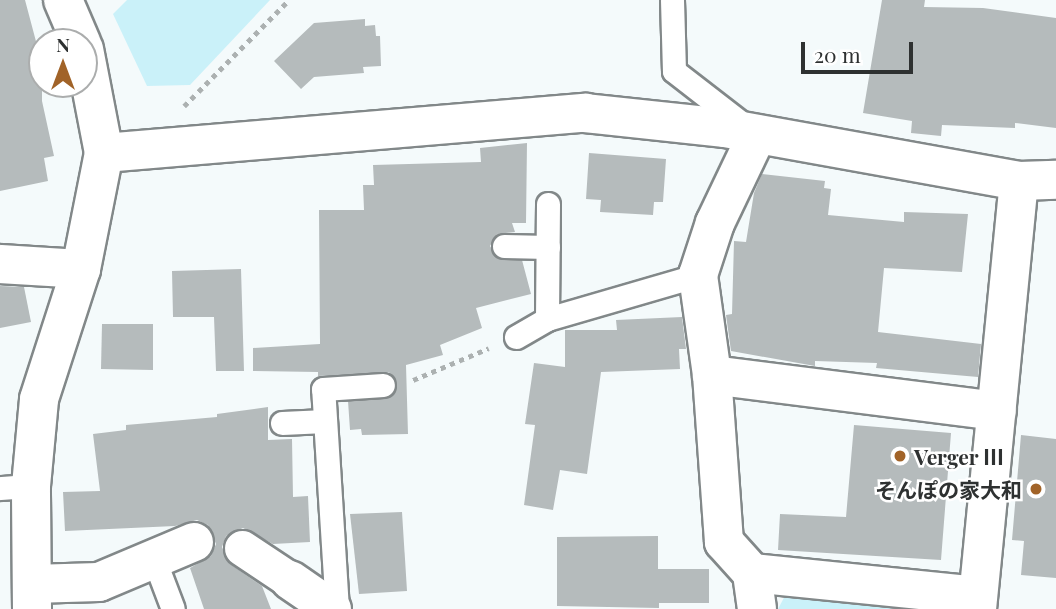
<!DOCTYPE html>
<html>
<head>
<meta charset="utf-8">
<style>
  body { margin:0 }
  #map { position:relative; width:1056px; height:609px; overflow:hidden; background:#f4fafb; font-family:"Playfair Display","Noto Sans JP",serif }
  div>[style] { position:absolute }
  .green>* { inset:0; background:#caf1f9 }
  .building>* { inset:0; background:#b5bbbc }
  .path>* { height:4.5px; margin-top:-2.25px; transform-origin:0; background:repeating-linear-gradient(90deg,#acb1b1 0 5px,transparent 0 10px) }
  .roads { filter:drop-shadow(2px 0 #828889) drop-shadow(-2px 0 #828889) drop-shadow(0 2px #828889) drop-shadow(0 -2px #828889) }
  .service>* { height:23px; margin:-11.5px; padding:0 11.5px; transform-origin:11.5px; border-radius:11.5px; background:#fff }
  .pedestrian>* { height:35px; margin:-17.5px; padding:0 17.5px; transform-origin:17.5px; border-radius:17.5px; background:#fff }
  .minor>* { height:38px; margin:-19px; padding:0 19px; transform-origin:19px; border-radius:19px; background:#fff }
  .tertiary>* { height:38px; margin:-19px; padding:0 19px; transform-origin:19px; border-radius:19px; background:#fff }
  .dots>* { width:19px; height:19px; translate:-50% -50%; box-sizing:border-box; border:4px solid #fff; border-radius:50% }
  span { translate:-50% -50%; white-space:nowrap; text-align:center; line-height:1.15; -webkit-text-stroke:5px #fff; paint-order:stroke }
  .poi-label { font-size:21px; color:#2e3131; font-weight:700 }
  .left { translate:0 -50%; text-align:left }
  .right { translate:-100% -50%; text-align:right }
  .north { position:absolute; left:28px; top:28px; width:70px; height:70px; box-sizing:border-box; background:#fff; border:2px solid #abadad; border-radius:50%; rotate:0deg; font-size:19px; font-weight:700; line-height:28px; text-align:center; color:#2e3131 }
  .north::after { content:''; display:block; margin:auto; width:24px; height:32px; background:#a16328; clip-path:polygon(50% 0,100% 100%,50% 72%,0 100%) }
  .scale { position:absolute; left:801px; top:42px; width:112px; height:32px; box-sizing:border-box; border:4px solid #2e3131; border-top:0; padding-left:9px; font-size:21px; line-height:24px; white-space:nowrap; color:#2e3131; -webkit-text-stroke:5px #fff; paint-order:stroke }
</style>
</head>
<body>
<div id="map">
  <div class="green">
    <div style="clip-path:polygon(127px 0,270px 0,190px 85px,147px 86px,113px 14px)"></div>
    <div style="clip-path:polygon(787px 592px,949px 609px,778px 609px)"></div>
  </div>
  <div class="building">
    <div style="clip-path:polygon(0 0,25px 0,42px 64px,42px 101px,54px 156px,44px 158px,48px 181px,0 191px)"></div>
    <div style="clip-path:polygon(882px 0,925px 0,924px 7px,983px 8px,1056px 18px,1056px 128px,1015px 123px,1015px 128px,942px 125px,941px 136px,911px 133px,912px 121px,863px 113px)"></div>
    <div style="clip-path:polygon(365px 19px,365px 26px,375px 25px,376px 36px,380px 36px,381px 66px,363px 67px,364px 73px,314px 77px,301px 89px,274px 61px,314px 23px)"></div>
    <div style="clip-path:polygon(527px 143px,526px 223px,512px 223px,515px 232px,497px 234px,490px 246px,497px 258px,522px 260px,531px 294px,476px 308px,482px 328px,440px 345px,443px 355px,406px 365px,408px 434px,362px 435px,361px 429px,350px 430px,348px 401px,391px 396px,397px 383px,389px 372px,318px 376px,318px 372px,253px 371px,253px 348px,320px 344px,319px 210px,364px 210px,363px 185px,374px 185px,373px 165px,481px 162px,480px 148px)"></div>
    <div style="clip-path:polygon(589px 153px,666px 159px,663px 202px,654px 202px,653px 215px,600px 212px,601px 200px,586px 199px)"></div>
    <div style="clip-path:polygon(762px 174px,825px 181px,824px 188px,831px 189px,828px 215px,904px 222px,904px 212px,968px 214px,962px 272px,884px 268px,878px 332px,981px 344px,978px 377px,876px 368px,877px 363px,815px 361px,815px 366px,731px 351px,726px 315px,732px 314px,734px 241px,746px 242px,754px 193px)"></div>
    <div style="clip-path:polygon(241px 269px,244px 371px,216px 371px,214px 317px,173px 317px,172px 271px)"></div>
    <div style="clip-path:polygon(0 286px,24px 287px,31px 322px,0 328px)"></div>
    <div style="clip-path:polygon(682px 317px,686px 349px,679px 349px,680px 369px,601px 372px,587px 474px,560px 470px,553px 510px,524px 505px,535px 425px,525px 424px,534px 363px,565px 367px,565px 330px,617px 330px,616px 320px)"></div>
    <div style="clip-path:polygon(102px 324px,153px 324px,153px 370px,101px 369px)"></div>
    <div style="clip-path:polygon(268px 407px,268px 440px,292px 439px,293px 497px,308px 496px,310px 542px,273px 544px,243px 528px,226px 536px,222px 547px,230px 564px,262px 586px,271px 609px,204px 609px,190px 568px,211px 556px,216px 544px,208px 525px,197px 520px,175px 526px,65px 531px,63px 492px,100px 491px,93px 434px,126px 430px,126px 425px,217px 417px,217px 414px)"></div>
    <div style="clip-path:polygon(854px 425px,951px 433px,941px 560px,778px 550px,780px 514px,846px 517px)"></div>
    <div style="clip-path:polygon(1021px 435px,1056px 439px,1056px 578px,1021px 575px,1024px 541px,1012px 540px)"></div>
    <div style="clip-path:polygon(402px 512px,407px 591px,359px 594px,350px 514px)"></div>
    <div style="clip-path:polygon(658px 536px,658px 569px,709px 569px,709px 603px,659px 603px,659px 608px,557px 606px,557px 537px)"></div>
  </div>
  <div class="path">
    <div style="left:184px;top:106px;width:149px;rotate:-45.3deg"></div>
    <div style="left:413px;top:380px;width:82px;rotate:-22.8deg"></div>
  </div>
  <div class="roads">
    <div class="service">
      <div style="left:672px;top:0;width:71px;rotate:88.4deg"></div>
      <div style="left:674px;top:71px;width:90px;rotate:37.8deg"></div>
      <div style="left:504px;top:246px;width:44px;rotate:1.3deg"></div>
      <div style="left:547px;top:319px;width:115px;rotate:-89.5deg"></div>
      <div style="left:516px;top:337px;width:36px;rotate:-30deg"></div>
      <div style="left:547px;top:319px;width:157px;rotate:-16.2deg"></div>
      <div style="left:282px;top:423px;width:43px;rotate:-2.7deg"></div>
      <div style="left:0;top:488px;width:31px;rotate:-4deg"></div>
      <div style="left:154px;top:559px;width:53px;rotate:69.2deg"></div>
      <div style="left:337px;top:609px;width:220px;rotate:-93.6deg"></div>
      <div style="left:323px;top:389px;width:60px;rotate:-3.8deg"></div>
    </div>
    <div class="pedestrian">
      <div style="left:242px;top:548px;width:58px;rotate:33.7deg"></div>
    </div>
    <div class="minor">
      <div style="left:104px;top:153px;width:483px;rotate:-4.8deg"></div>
      <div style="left:585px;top:113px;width:141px;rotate:6.1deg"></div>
      <div style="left:725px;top:128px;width:299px;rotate:10.2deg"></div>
      <div style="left:1019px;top:181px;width:37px;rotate:-2deg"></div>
      <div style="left:0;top:264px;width:81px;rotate:3.5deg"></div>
      <div style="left:712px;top:375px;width:287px;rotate:7.2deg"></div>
      <div style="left:752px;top:573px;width:227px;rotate:5.8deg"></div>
      <div style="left:290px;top:580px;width:51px;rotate:34.6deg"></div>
      <div style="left:32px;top:584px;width:67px;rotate:-1.7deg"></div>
      <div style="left:99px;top:582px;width:103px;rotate:-22.8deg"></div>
      <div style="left:757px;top:609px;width:36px;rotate:-98deg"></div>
      <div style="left:752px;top:573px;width:42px;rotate:-132.1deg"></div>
      <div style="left:724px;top:542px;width:167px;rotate:-94.1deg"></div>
      <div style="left:712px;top:375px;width:101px;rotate:-98deg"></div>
      <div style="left:698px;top:275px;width:55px;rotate:-71.9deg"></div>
      <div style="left:715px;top:223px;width:98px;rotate:-64.5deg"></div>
      <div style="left:977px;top:609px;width:430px;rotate:-84.4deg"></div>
    </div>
    <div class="tertiary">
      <div style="left:63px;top:0;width:46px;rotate:66.8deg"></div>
      <div style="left:32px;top:609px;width:123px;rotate:-90.5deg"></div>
      <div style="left:31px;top:486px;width:87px;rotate:-84.7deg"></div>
      <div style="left:39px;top:399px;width:137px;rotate:-72.1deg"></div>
      <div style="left:81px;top:269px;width:118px;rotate:-78.8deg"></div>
      <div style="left:104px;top:153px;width:106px;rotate:-100.9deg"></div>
    </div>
  </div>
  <div class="dots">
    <div style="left:900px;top:456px;background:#a16328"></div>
    <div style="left:1036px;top:489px;background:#a16328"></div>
  </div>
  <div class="poi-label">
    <span class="left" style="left:914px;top:456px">Verger Ⅲ</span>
    <span class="right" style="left:1022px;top:489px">そんぽの家大和</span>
  </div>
  <div class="north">N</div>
  <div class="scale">20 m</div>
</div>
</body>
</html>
